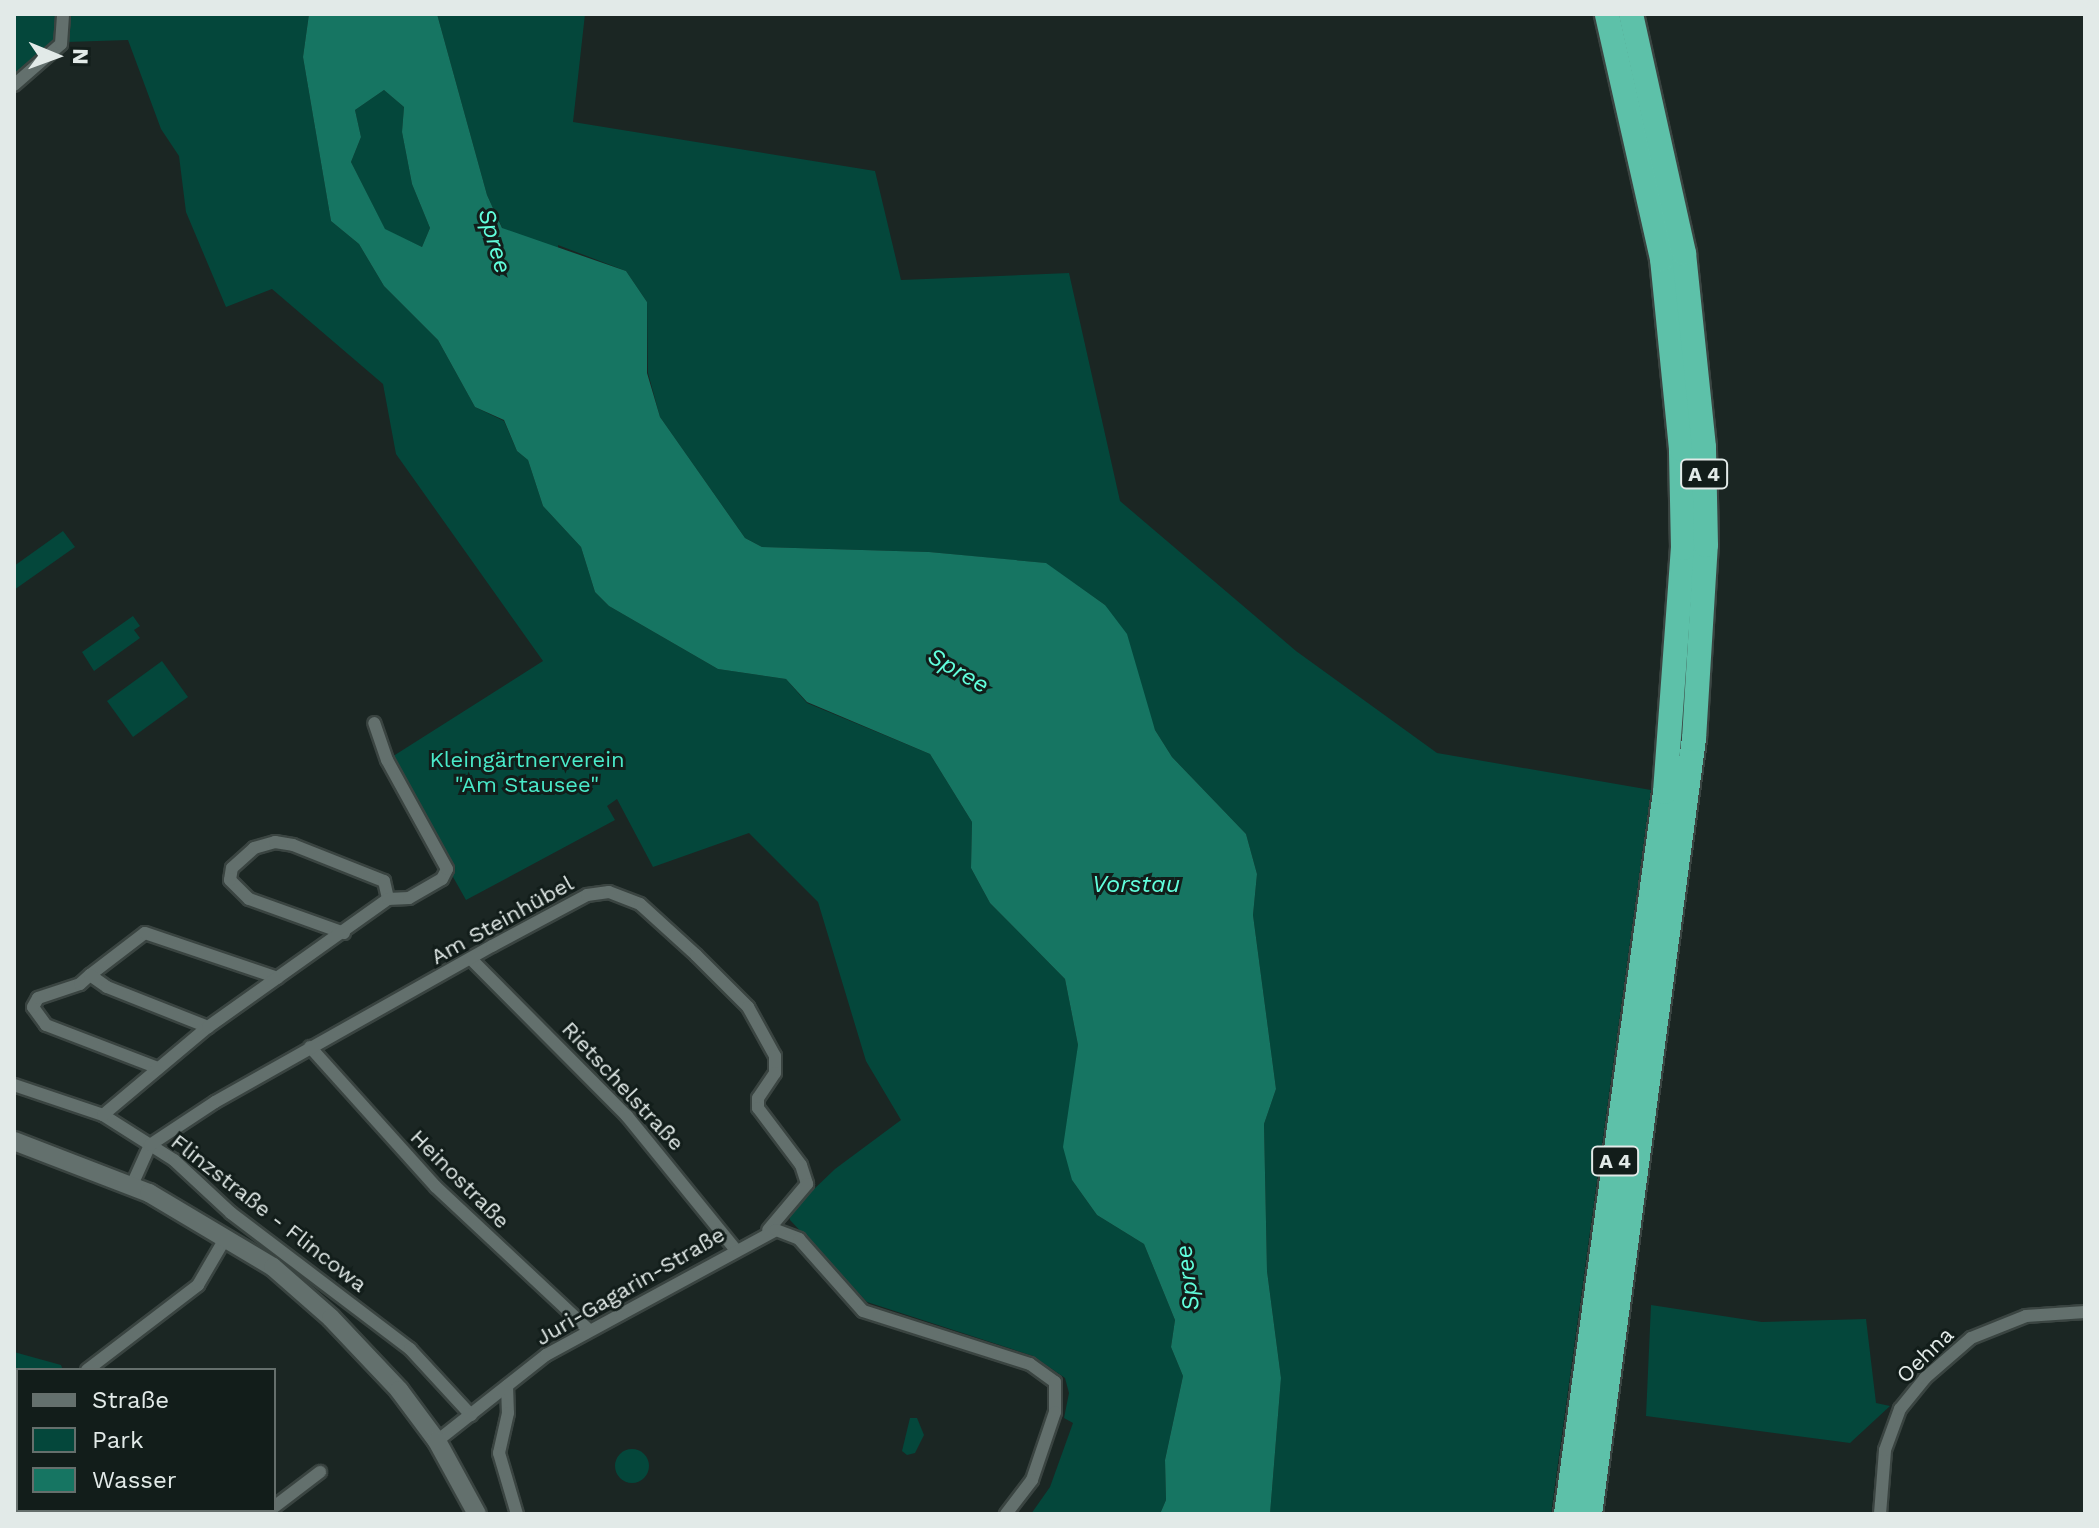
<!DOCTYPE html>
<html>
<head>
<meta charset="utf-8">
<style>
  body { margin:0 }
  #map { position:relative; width:2099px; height:1528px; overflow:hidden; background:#1b2623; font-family:"Work Sans",sans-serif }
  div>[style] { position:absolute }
  .green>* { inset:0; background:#04473b }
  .round { border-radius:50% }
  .water>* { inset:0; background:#167562 }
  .roads { filter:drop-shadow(2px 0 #3a4441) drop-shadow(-2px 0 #3a4441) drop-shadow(0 2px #3a4441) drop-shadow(0 -2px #3a4441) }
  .street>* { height:12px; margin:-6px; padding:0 6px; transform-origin:6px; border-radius:6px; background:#63706d }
  .secondary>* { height:18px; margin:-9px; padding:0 9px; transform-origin:9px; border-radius:9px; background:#63706d }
  .highway>* { height:24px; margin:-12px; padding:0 12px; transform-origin:12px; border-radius:12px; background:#5dc1a9 }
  span { translate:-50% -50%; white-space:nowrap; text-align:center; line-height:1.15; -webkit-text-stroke:6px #121d1a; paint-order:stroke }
  .shield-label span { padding:2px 6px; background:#121d1a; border:2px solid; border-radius:6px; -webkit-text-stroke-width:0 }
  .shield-label { font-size:20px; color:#e2eae8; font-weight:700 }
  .park-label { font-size:22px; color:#49eac9 }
  .street-label { font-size:22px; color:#e2eae8 }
  .water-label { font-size:24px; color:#61fedc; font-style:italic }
  .frame { position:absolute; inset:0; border:16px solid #e2eae8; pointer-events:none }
  .legend { position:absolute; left:16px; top:1368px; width:260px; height:144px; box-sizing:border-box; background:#121d1a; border:2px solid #656f6c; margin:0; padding:10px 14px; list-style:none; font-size:24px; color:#e2eae8 }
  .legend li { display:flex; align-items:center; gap:16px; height:40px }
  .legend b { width:40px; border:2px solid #656f6c }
  .north { position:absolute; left:16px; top:16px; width:80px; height:80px; -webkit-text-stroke:6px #121d1a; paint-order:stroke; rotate:91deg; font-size:22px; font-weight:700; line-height:32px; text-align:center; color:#e2eae8 }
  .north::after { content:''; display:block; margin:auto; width:28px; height:36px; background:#e2eae8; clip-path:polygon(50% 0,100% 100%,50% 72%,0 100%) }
</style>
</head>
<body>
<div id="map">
  <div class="green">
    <div style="clip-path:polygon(14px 14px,58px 14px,58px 38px,47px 56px,14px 80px)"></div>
    <div style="clip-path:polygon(68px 14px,309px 14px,303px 57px,331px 221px,359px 244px,384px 286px,438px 340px,475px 407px,504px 421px,517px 451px,528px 460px,543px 506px,581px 547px,595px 592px,609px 606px,718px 669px,786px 679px,807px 703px,930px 754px,972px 822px,971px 868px,990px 903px,1065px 979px,1078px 1045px,1072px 1180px,1097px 1215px,1144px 1244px,1175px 1320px,1171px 1347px,1183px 1376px,1165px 1460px,1166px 1500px,1160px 1514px,1031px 1514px,1050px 1487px,1073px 1423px,1064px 1418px,1069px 1393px,1065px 1378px,1033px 1356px,867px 1302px,790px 1220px,789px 1213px,835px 1169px,901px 1120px,866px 1061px,818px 902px,749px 833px,653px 867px,617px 799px,607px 806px,615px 820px,466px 900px,387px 760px,543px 661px,396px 454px,383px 384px,272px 289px,226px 307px,186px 212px,179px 156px,161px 129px,128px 40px,66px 42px)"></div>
    <div style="clip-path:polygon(437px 14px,585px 14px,573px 122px,875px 171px,901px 280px,1069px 273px,1120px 501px,1296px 651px,1437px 753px,1651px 790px,1551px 1514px,1270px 1514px,1281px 1378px,1267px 1271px,1264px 1124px,1276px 1089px,1253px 915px,1257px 874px,1246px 834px,1172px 757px,1155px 730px,1105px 605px,1045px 563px,929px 552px,762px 547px,745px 538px,660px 417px,648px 373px,647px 302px,626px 271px,558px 245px,561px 355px,487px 195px)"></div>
    <div style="clip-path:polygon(384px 90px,404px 107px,402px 132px,412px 184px,430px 228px,422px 247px,385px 230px,351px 162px,361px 137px,355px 110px)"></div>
    <div style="clip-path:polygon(63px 531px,75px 547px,14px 590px,14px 566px)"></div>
    <div style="clip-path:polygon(133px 616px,140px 626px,134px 630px,140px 638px,94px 671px,82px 652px)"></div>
    <div style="clip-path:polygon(162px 661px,188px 697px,133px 737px,107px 701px)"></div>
    <div style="clip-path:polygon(1651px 1305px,1762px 1322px,1866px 1319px,1876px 1403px,1890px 1406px,1850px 1443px,1646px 1416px)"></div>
    <div style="clip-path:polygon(14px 1352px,61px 1365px,63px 1370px,14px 1371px)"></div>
    <div style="clip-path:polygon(910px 1418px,917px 1418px,924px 1435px,915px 1453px,907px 1455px,902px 1451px)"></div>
    <div class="round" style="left:615px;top:1449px;width:34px;height:34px"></div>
  </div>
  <div class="water">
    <div style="clip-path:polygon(evenodd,309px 14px,437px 14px,487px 195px,502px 228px,626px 271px,647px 302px,647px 373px,660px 417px,745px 538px,762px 547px,929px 552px,1046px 563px,1105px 605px,1127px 634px,1155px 730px,1172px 757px,1246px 834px,1257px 874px,1253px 915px,1276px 1089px,1264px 1124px,1267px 1271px,1281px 1378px,1270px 1514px,1160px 1514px,1166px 1500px,1165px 1460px,1183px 1376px,1171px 1347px,1175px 1320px,1144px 1244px,1097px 1215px,1072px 1180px,1063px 1147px,1078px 1045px,1065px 979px,990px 903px,971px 868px,972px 822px,930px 754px,807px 702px,786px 679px,718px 669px,609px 606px,595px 592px,581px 547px,543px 506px,528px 460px,517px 451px,504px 420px,475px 407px,438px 340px,384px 286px,359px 244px,331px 221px,303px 57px,309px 14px,384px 90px,404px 107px,402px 132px,412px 184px,430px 228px,422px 247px,385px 229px,351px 162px,361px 137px,355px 110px,384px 90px)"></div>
  </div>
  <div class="roads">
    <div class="street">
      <div style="left:14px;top:85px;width:62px;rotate:-41.1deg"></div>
      <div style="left:61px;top:44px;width:30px;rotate:-86deg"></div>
      <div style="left:344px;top:933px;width:101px;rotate:-160.3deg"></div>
      <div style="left:249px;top:899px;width:27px;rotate:-135deg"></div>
      <div style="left:230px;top:880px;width:12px;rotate:-81deg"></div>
      <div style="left:232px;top:868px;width:30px;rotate:-42deg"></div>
      <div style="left:254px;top:848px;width:22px;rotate:-16deg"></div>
      <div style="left:275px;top:842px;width:18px;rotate:9deg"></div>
      <div style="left:293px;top:845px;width:98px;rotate:21.6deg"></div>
      <div style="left:384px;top:881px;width:18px;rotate:77deg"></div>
      <div style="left:472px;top:960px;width:220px;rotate:45.2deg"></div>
      <div style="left:627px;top:1116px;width:171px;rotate:50.9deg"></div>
      <div style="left:90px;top:975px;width:69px;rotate:-37.4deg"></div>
      <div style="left:145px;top:933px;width:140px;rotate:18.7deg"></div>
      <div style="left:310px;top:1047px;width:188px;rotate:48deg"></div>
      <div style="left:436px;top:1187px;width:209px;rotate:43.1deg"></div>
      <div style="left:158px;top:1068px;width:120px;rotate:-159deg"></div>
      <div style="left:46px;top:1025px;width:22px;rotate:-126deg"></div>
      <div style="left:33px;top:1007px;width:10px;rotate:-61deg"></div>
      <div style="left:38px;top:998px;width:44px;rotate:-18.4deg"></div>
      <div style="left:80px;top:984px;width:13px;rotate:-42deg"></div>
      <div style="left:90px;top:975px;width:21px;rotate:35deg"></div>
      <div style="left:107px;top:987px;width:109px;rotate:21.6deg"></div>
      <div style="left:14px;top:1085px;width:94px;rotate:18.6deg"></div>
      <div style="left:103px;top:1115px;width:84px;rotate:32.4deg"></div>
      <div style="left:174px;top:1160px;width:78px;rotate:42.9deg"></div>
      <div style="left:231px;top:1213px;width:225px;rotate:37.2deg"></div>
      <div style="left:410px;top:1349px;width:90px;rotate:47.3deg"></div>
      <div style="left:103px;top:1115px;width:137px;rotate:-40deg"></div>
      <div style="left:208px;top:1027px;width:221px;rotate:-35.4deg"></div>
      <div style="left:388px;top:899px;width:21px;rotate:-3deg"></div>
      <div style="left:409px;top:898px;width:38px;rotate:-30deg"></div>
      <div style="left:442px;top:879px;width:11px;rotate:-63deg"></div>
      <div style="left:447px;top:869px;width:124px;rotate:-118.8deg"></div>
      <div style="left:387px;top:760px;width:39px;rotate:-109deg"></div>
      <div style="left:132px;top:1185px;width:44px;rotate:-65.8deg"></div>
      <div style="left:150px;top:1145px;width:78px;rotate:-33.5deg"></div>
      <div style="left:215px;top:1102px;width:318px;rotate:-29.4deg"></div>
      <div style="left:492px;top:946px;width:108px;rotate:-28.2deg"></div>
      <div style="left:587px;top:895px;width:22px;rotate:-8deg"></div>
      <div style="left:609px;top:892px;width:33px;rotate:21deg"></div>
      <div style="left:640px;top:904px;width:76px;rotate:42.3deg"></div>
      <div style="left:696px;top:955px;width:74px;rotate:45deg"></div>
      <div style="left:748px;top:1007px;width:56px;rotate:61.1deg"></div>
      <div style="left:775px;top:1056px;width:17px;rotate:90deg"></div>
      <div style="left:775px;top:1073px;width:30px;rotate:124deg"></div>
      <div style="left:758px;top:1098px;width:10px;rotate:90deg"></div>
      <div style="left:758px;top:1108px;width:71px;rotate:53deg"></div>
      <div style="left:801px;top:1165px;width:20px;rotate:72deg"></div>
      <div style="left:807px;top:1184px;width:60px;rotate:130.3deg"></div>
      <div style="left:87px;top:1370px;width:140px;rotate:-37.4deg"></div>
      <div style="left:198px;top:1285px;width:56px;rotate:-59.7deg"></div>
      <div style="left:507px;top:1386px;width:27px;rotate:88deg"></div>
      <div style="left:508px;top:1413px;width:41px;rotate:102.7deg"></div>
      <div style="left:499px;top:1453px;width:64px;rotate:73.6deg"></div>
      <div style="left:437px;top:1441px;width:139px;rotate:-38.3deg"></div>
      <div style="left:546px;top:1355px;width:262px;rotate:-28.5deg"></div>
      <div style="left:776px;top:1230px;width:25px;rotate:21deg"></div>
      <div style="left:799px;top:1239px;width:96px;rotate:48.4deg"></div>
      <div style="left:863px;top:1311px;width:175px;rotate:17.6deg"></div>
      <div style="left:1030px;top:1364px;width:31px;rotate:36deg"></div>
      <div style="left:1055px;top:1382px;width:30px;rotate:90deg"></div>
      <div style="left:1055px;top:1412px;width:72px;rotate:108.7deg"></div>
      <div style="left:1032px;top:1480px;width:43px;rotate:127.4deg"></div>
      <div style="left:274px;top:1507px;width:58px;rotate:-37.3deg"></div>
      <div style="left:14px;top:1512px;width:17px;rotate:-77deg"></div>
      <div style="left:1880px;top:1514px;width:64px;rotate:-85.5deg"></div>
      <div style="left:1885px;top:1450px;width:44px;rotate:-69.9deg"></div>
      <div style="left:1900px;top:1409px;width:40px;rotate:-51deg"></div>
      <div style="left:1925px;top:1378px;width:61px;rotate:-41deg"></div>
      <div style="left:1971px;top:1338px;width:59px;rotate:-21.8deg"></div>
      <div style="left:2026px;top:1316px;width:59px;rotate:-3.9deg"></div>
    </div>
    <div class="secondary">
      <div style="left:14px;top:1141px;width:145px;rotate:21.1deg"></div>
      <div style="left:149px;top:1193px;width:144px;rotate:30.8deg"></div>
      <div style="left:273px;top:1267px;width:77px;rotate:41.3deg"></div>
      <div style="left:331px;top:1318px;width:99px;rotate:46.6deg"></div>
      <div style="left:399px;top:1390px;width:64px;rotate:53.3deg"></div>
      <div style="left:437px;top:1441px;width:83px;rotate:61.3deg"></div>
    </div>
    <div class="highway">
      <div style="left:1566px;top:1514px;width:729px;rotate:-82.19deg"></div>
      <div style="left:1665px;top:792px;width:245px;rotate:-85.8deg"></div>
      <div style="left:1683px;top:548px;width:99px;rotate:-91.2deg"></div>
      <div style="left:1681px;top:449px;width:191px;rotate:-95.7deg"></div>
      <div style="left:1662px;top:259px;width:251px;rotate:-102.7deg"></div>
      <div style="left:1590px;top:1514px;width:782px;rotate:-82.36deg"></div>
      <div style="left:1694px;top:739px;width:194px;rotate:-86.5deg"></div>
      <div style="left:1706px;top:545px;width:98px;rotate:-91.2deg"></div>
      <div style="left:1704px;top:447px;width:195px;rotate:-95.9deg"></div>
      <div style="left:1684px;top:253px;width:245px;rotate:-102.5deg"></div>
    </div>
  </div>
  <div class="shield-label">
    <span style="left:1704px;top:474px">A 4</span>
    <span style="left:1615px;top:1161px">A 4</span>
  </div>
  <div class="park-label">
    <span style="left:527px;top:772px">Kleingärtnerverein<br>"Am Stausee"</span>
  </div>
  <div class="street-label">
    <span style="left:502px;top:920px;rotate:-29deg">Am Steinhübel</span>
    <span style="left:623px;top:1086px;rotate:47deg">Rietschelstraße</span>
    <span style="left:460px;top:1179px;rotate:45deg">Heinostraße</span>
    <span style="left:269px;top:1213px;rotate:38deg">Flinzstraße - Flincowa</span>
    <span style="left:630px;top:1286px;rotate:-30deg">Juri-Gagarin-Straße</span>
    <span style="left:1925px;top:1355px;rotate:-44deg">Oehna</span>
  </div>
  <div class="water-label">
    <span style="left:494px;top:241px;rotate:74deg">Spree</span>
    <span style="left:958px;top:671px;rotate:30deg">Spree</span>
    <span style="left:1136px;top:885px">Vorstau</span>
    <span style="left:1188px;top:1278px;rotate:-97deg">Spree</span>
  </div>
  <div class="frame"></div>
  <ul class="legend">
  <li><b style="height:10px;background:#63706d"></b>Straße</li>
  <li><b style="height:22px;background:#04473b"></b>Park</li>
  <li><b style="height:22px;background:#167562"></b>Wasser</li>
  </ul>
  <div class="north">N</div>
</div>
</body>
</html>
